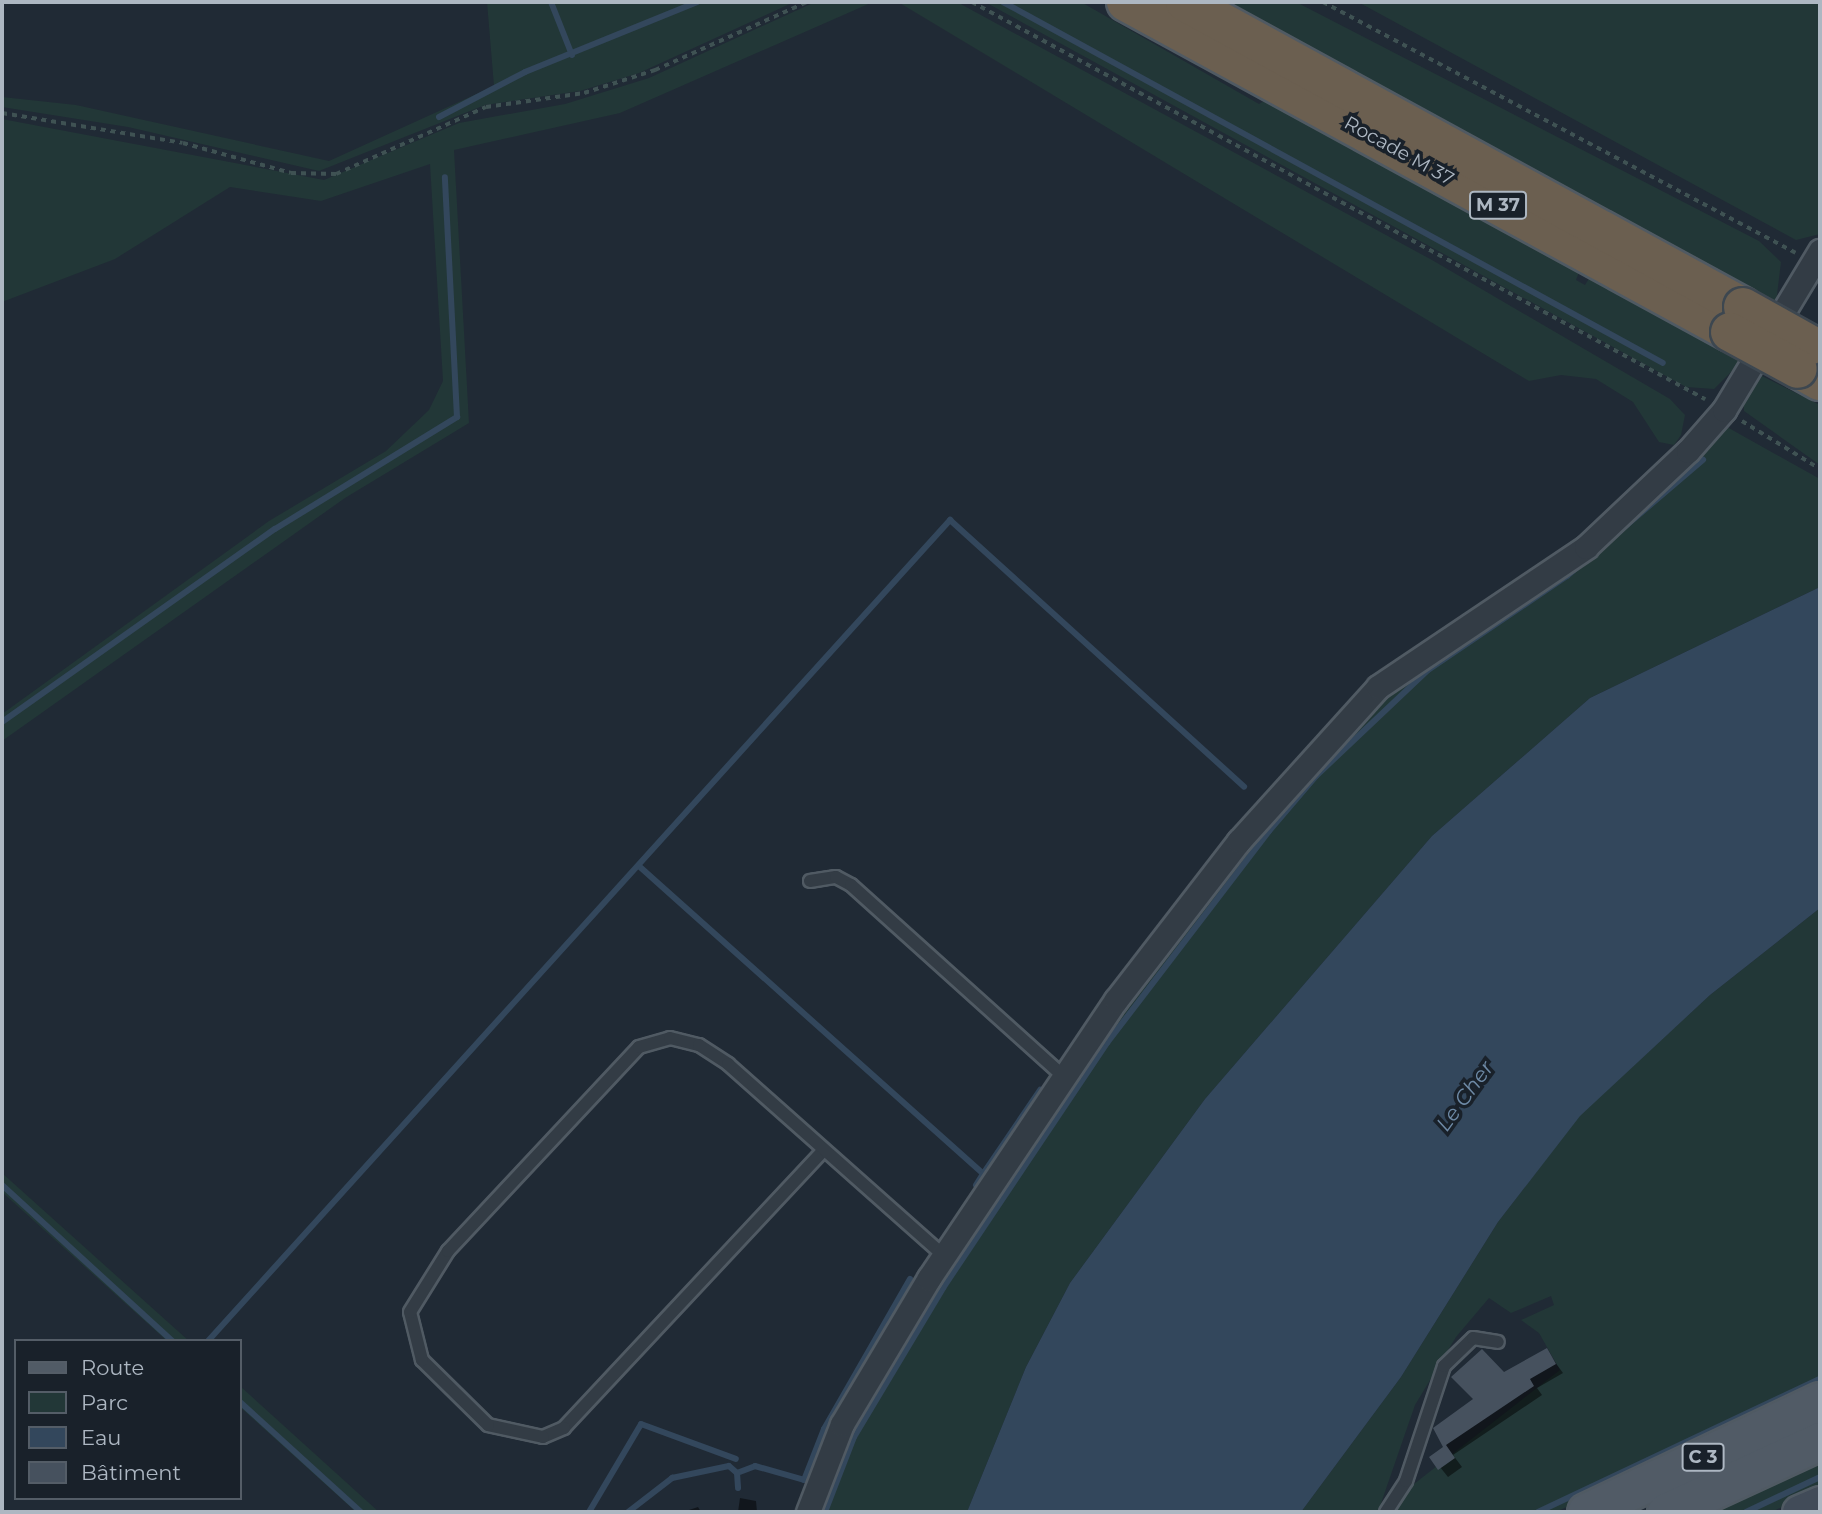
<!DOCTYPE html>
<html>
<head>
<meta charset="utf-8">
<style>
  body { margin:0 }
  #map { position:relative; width:1822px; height:1514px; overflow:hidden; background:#202a35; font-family:Montserrat,sans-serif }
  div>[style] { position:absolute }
  .green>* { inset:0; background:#223737 }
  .water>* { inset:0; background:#33475c }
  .shadow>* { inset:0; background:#0007 }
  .stream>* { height:6px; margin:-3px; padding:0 3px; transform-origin:3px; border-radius:3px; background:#33475c }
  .building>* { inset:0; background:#46515e }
  .path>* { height:3.5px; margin-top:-1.75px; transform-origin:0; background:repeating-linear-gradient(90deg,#3f5253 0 5px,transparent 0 10px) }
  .roads { filter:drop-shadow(2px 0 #505a63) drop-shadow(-2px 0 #505a63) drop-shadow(0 2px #505a63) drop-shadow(0 -2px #505a63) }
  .lane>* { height:12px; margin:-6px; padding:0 6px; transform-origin:6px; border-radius:6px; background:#333c45 }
  .street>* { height:23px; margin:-11.5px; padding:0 11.5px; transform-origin:11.5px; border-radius:11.5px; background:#333c45 }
  .secondary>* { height:33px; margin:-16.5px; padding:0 16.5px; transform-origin:16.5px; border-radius:16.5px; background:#414b58 }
  .primary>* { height:37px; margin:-18.5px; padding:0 18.5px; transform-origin:18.5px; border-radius:18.5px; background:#515b66 }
  .highway>* { height:38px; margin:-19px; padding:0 19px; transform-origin:19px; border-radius:19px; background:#6b5f50 }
  .bridges { filter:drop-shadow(2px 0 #3d4750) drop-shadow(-2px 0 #3d4750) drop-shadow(0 2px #3d4750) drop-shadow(0 -2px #3d4750) }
  .highway-bridge>* { height:38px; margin:-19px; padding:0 19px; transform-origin:19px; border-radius:19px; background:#6b5f50 }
  span { translate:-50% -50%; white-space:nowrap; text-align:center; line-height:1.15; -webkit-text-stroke:7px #19212a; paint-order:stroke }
  .shield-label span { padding:2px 5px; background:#19212a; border:2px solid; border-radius:5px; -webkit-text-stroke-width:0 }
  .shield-label { font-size:18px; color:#adb7c2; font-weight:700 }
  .street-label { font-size:19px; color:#adb7c2 }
  .water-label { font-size:21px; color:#6e8aa6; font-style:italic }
  .frame { position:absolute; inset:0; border:4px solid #adb7c2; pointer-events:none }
  .legend { position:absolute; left:14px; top:1339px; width:228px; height:161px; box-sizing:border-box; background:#19212a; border:2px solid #545d67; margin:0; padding:9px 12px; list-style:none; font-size:21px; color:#adb7c2 }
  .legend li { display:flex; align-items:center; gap:14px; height:35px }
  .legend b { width:35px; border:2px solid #545d67 }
</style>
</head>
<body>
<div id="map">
  <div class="green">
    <div style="clip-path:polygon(487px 2px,794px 2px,639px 73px,580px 91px,485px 105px,319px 171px,128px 127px,2px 107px,2px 97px,76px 105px,329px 161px,494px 86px)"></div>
    <div style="clip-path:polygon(815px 2px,873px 2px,620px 113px,454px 150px,469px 423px,345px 498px,2px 741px,2px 714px,269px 521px,386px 451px,429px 410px,443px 381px,430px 164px,321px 201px,230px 187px,115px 259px,2px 302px,2px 119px,324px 180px,459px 123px,565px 104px,649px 78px)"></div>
    <div style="clip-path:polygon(898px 2px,957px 2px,1432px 260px,1670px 399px,1685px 415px,1681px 435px,1674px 445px,1659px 442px,1633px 402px,1596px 379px,1561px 375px,1529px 381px)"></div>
    <div style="clip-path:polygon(985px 2px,1081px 2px,1259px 104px,1264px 101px,1579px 272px,1576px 280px,1585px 285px,1590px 277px,1741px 362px,1714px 389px,1686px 387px)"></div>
    <div style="clip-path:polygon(1226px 2px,1296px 2px,1759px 241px,1781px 262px,1776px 303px)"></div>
    <div style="clip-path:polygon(1358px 2px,1820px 2px,1820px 234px,1796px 240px)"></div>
    <div style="clip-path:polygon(1758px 374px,1820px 405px,1820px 465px,1744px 411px,1743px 397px)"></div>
    <div style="clip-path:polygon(1727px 427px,1820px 479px,1820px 587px,1590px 698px,1432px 836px,1205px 1099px,1070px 1283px,1026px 1367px,967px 1512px,816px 1512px,831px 1464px,895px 1344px,1115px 1011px,1212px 889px,1386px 696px)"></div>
    <div style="clip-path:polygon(1820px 908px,1820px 1388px,1556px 1512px,1392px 1512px,1405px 1491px,1560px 1370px,1539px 1333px,1521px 1320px,1554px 1305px,1551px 1296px,1511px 1313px,1489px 1298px,1456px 1337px,1415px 1405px,1378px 1512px,1301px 1512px,1401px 1377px,1498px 1222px,1580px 1115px,1710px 995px)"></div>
    <div style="clip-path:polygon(2px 1173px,189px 1341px,167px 1341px,2px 1192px)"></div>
    <div style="clip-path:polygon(240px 1386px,379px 1512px,356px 1512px,240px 1407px)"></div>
    <div style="clip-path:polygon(1820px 1461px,1820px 1487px,1772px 1512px,1709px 1512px)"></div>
  </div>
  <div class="water">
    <div style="clip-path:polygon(1820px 587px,1820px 908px,1710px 995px,1580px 1116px,1498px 1222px,1401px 1377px,1301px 1512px,967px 1512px,1026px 1367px,1070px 1283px,1205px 1099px,1432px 836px,1590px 698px)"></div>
  </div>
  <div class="shadow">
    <div style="clip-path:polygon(1546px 1350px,1563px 1373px,1537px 1388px,1542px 1395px,1453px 1455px,1462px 1467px,1448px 1477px,1432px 1457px,1445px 1448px,1435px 1429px)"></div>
    <div style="clip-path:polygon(740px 1498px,756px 1501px,757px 1512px,738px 1512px)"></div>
    <div style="clip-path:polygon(698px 1507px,701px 1512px,683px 1512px)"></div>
  </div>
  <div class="stream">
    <div style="left:551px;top:2px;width:57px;rotate:68.4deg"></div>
    <div style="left:1003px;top:2px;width:752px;rotate:28.68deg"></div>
    <div style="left:439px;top:117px;width:97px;rotate:-27.6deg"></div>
    <div style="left:525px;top:72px;width:186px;rotate:-22.1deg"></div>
    <div style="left:2px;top:722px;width:334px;rotate:-35.3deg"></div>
    <div style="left:275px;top:529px;width:214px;rotate:-31.6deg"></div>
    <div style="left:457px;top:417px;width:240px;rotate:-92.9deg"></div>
    <div style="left:640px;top:867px;width:460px;rotate:41.8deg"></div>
    <div style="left:983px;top:1174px;width:102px;rotate:-55.8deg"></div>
    <div style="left:2px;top:1185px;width:231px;rotate:42.5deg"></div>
    <div style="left:976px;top:1185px;width:13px;rotate:-58deg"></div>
    <div style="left:208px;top:1341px;width:1107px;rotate:-47.89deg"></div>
    <div style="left:950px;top:520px;width:397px;rotate:42.2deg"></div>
    <div style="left:240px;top:1402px;width:164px;rotate:42.3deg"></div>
    <div style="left:737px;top:1473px;width:19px;rotate:-21deg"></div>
    <div style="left:755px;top:1466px;width:51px;rotate:15.9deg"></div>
    <div style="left:804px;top:1480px;width:55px;rotate:-68.6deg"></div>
    <div style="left:824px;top:1429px;width:173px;rotate:-60.2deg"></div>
    <div style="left:589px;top:1512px;width:102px;rotate:-59.4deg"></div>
    <div style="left:641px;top:1424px;width:101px;rotate:20.2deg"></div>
    <div style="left:628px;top:1512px;width:56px;rotate:-37.7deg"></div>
    <div style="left:672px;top:1478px;width:58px;rotate:-11.9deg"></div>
    <div style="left:729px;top:1466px;width:11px;rotate:41deg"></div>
    <div style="left:737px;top:1473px;width:15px;rotate:86deg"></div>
    <div style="left:825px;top:1512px;width:80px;rotate:-68.9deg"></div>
    <div style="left:854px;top:1437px;width:174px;rotate:-59.1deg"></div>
    <div style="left:943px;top:1288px;width:295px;rotate:-56.2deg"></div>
    <div style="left:1107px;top:1043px;width:267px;rotate:-52.6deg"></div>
    <div style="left:1269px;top:831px;width:72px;rotate:-49.5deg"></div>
    <div style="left:1316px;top:776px;width:154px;rotate:-43.4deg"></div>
    <div style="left:1428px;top:670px;width:168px;rotate:-34.1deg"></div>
    <div style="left:1567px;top:576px;width:179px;rotate:-40.5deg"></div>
    <div style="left:1538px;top:1512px;width:312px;rotate:-25.3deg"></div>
    <div style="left:1746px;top:1512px;width:82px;rotate:-25.3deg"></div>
  </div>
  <div class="building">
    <div style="clip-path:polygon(1547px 1348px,1556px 1364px,1530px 1379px,1534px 1386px,1446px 1445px,1455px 1458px,1438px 1470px,1429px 1457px,1443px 1447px,1433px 1428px,1473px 1399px,1451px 1377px,1482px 1349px,1504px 1372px)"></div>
  </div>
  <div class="path">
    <div style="left:972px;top:2px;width:834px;rotate:28.44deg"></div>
    <div style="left:1323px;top:2px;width:535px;rotate:27.95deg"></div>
    <div style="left:2px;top:113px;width:183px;rotate:9.4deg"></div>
    <div style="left:183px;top:143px;width:112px;rotate:15.5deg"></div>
    <div style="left:291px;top:173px;width:45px;rotate:1.3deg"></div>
    <div style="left:336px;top:174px;width:164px;rotate:-24.1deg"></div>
    <div style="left:486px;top:107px;width:99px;rotate:-8.1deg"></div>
    <div style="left:584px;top:93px;width:75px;rotate:-17.9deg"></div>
    <div style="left:655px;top:70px;width:167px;rotate:-24.1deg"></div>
    <div style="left:1742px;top:421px;width:92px;rotate:31.6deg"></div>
  </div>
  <div class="roads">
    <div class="lane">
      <div style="left:810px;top:881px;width:26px;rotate:-9deg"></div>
      <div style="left:836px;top:877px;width:17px;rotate:28deg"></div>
      <div style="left:851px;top:885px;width:287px;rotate:42deg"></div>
      <div style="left:822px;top:1152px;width:378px;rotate:133.1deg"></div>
      <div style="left:564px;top:1428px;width:23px;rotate:157deg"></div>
      <div style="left:543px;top:1437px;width:56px;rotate:-167.7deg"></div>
      <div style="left:488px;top:1425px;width:93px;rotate:-135.4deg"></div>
      <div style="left:422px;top:1360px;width:49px;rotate:-104deg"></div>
      <div style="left:410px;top:1312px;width:72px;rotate:-58.1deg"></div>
      <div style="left:448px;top:1251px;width:279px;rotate:-46.9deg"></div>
      <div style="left:639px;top:1047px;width:32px;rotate:-16deg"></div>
      <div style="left:670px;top:1038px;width:30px;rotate:14deg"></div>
      <div style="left:699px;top:1045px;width:35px;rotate:33deg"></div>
      <div style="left:728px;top:1064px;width:289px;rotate:41.6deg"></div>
      <div style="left:1386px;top:1512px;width:37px;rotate:-57deg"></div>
      <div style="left:1406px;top:1481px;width:121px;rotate:-71.7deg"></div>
      <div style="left:1444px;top:1366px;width:40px;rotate:-44deg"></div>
      <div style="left:1473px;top:1338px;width:25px;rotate:9deg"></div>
    </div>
    <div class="street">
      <div style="left:808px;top:1512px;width:94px;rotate:-68.9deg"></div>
      <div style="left:842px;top:1424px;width:170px;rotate:-59.2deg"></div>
      <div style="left:929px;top:1278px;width:335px;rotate:-56.1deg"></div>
      <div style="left:1116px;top:1000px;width:201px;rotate:-52.3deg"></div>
      <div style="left:1239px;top:841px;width:207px;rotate:-47.9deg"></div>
      <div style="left:1378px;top:687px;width:251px;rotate:-33.9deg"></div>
      <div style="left:1586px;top:547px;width:140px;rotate:-43.3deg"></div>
      <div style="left:1688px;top:451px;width:55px;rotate:-48.7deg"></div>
      <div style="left:1724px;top:410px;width:186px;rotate:-58.9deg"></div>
    </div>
    <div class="secondary">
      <div style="left:1799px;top:1512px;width:23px;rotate:-23deg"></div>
    </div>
    <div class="primary">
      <div style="left:1586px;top:1512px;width:259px;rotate:-25.4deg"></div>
      <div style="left:1666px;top:1512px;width:170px;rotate:-24.8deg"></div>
    </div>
    <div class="highway">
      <div style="left:1126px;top:2px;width:688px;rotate:28.65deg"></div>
      <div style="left:1185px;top:2px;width:636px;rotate:28.66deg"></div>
      <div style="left:1798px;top:369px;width:25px;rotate:29deg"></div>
    </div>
  </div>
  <div class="bridges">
    <div class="highway-bridge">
      <div style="left:1743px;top:307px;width:78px;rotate:29.2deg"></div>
      <div style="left:1730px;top:332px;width:77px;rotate:28.6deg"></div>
    </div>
  </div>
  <div class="shield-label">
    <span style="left:1498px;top:205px">M 37</span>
    <span style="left:1703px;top:1457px">C 3</span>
  </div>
  <div class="street-label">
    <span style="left:1399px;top:151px;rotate:29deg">Rocade M 37</span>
  </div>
  <div class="water-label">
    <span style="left:1465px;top:1096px;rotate:-54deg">Le Cher</span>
  </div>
  <div class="frame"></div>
  <ul class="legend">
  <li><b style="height:9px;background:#515b66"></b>Route</li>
  <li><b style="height:19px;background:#223737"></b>Parc</li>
  <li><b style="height:19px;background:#33475c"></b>Eau</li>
  <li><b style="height:19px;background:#46515e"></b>Bâtiment</li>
  </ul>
</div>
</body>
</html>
